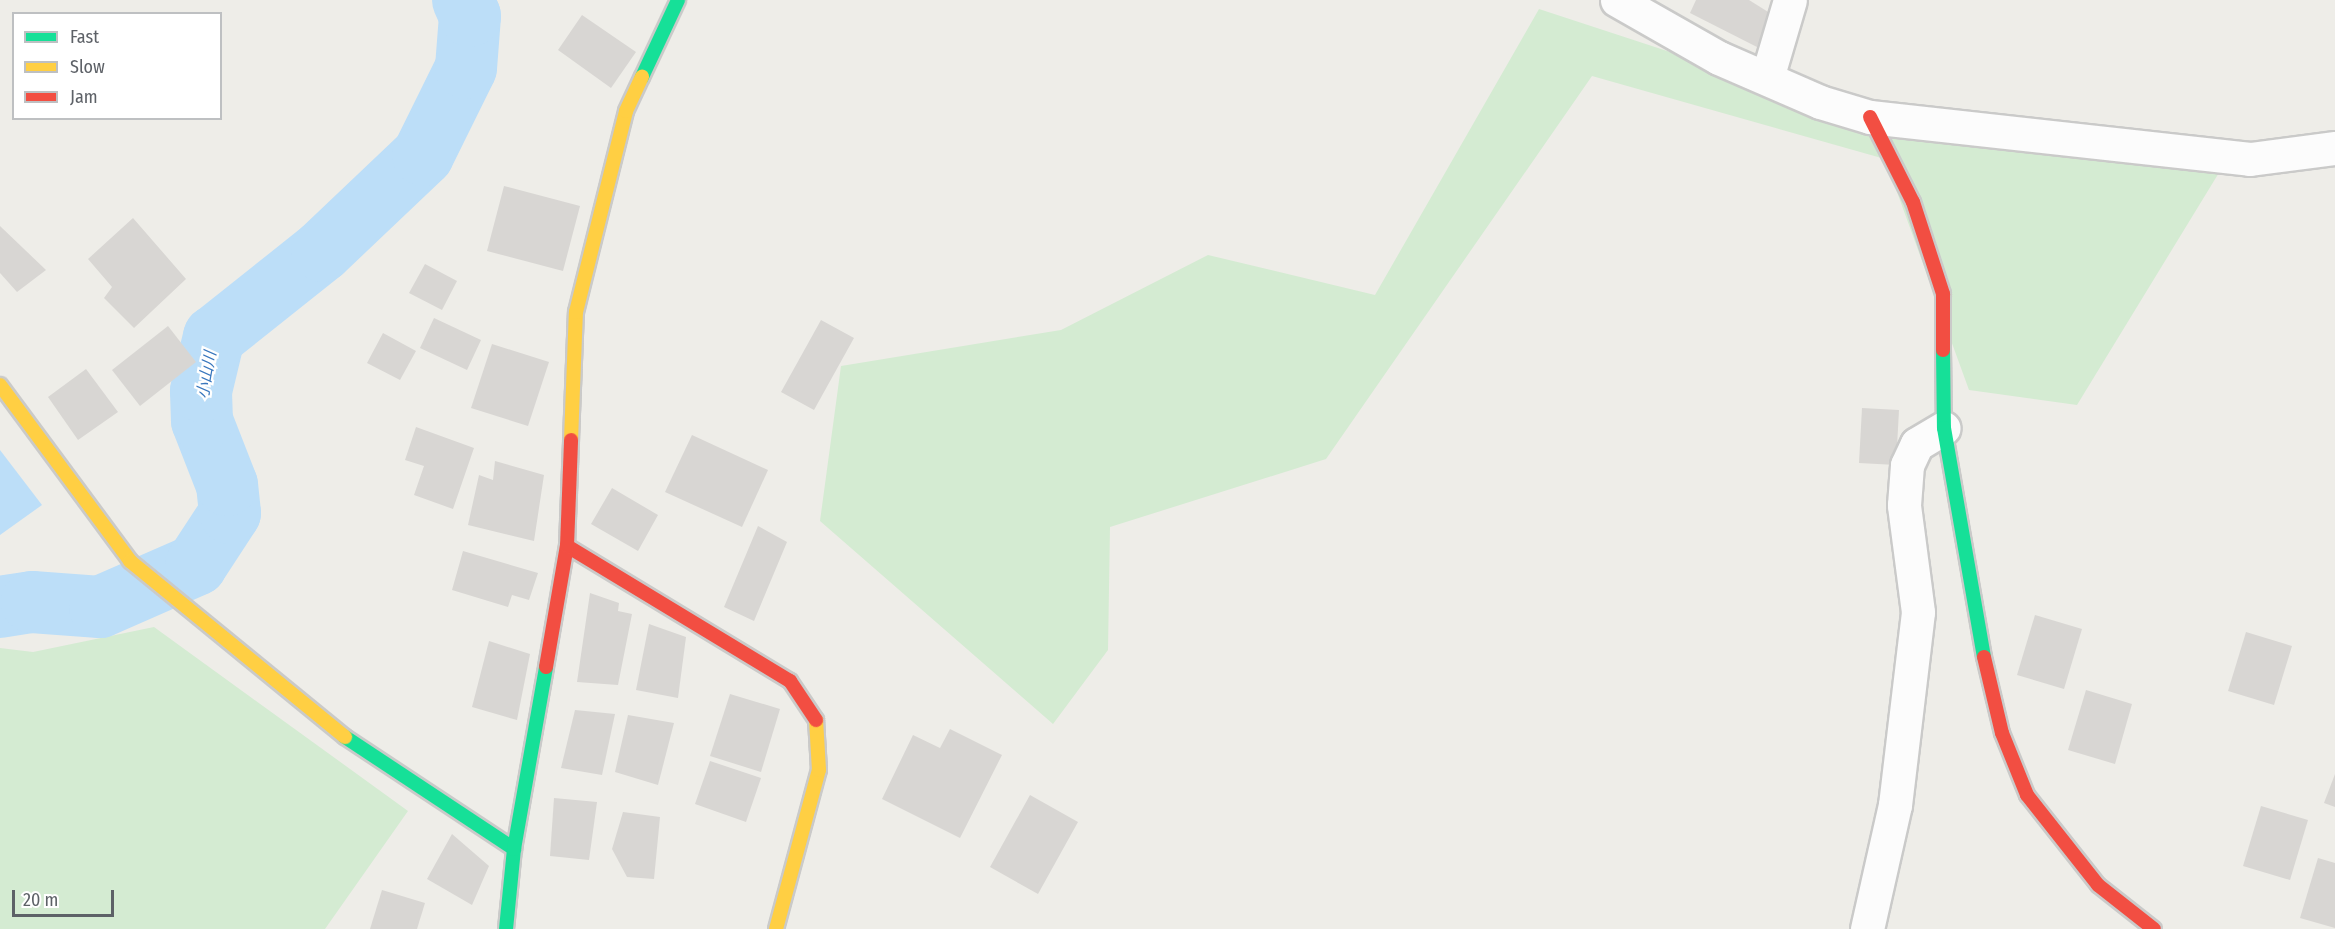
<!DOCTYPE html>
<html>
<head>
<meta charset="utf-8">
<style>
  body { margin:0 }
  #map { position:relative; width:2335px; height:929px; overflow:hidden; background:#eeede8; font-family:"Fira Sans Condensed","Noto Sans JP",sans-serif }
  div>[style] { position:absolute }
  .green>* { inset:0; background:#d4ebd2 }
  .water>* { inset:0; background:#bcdef8 }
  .river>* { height:62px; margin:-31px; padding:0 31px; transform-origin:31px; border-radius:31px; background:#bcdef8 }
  .building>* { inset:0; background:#d8d6d3 }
  .roads { filter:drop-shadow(2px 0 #cacac9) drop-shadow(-2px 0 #cacac9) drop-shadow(0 2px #cacac9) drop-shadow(0 -2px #cacac9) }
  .street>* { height:33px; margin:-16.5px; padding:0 16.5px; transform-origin:16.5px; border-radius:16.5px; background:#fcfcfc }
  .fast>* { height:14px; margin:-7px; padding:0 7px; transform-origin:7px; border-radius:7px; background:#16e098 }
  .slow>* { height:14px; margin:-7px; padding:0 7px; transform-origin:7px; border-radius:7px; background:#ffcf43 }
  .jam>* { height:14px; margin:-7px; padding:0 7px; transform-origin:7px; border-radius:7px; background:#f24e42 }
  span { translate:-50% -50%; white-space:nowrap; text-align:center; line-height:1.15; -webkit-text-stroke:4.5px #fff; paint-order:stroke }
  .water-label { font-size:16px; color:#3876bd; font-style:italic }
  .legend { position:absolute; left:12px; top:12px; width:210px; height:108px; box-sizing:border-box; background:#fff; border:2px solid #bec0c2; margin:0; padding:8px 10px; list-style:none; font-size:18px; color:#5d6167 }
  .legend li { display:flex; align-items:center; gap:12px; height:30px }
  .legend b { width:30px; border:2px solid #bec0c2 }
  .scale { position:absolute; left:12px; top:890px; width:102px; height:27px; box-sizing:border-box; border:3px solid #5d6167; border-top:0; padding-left:8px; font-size:18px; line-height:21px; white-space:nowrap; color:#5d6167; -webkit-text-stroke:4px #fff; paint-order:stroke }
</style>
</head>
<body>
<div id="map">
  <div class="green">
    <div style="clip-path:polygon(1539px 9px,1841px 108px,2228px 158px,2077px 405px,1969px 390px,1885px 159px,1592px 76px,1326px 459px,1110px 527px,1108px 650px,1053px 724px,820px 521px,841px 366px,1061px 330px,1208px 255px,1375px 295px)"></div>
    <div style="clip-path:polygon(154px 627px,408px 811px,325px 929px,0 929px,0 648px,33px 652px)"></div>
  </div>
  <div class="water">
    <div style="clip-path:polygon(0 450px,42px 505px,0 535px)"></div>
  </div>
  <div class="river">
    <div style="left:0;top:607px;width:32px;rotate:-9deg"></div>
    <div style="left:32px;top:602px;width:68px;rotate:4.2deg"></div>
    <div style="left:100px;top:607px;width:105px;rotate:-23.6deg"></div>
    <div style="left:196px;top:565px;width:62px;rotate:-56.8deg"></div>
    <div style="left:230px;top:513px;width:28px;rotate:-96deg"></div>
    <div style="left:227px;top:485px;width:69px;rotate:-111.3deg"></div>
    <div style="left:202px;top:421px;width:30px;rotate:-92deg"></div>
    <div style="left:201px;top:391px;width:56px;rotate:-76.5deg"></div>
    <div style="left:214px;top:337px;width:138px;rotate:-38.5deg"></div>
    <div style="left:322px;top:251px;width:139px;rotate:-43.5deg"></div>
    <div style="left:423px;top:155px;width:97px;rotate:-63.7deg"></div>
    <div style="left:466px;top:68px;width:52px;rotate:-85.6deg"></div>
    <div style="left:470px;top:16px;width:17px;rotate:-114deg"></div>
  </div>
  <div class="building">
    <div style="clip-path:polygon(1696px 0,1749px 0,1773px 15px,1757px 47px,1690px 13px)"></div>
    <div style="clip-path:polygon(582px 15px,636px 52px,611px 88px,558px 50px)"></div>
    <div style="clip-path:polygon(504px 186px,580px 206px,563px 271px,487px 251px)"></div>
    <div style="clip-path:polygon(133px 218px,186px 279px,134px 328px,104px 298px,112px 287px,88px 259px)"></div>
    <div style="clip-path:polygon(0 226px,46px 270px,17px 292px,0 273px)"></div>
    <div style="clip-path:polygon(425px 264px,457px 281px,442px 310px,409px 293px)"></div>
    <div style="clip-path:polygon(434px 318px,481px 340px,467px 370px,420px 348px)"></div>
    <div style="clip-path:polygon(821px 320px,854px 338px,814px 410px,781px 392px)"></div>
    <div style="clip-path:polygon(168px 326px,196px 362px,140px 406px,112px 370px)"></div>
    <div style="clip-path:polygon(383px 333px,416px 351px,400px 380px,367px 363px)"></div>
    <div style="clip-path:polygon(492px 344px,549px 362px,528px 426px,471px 408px)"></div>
    <div style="clip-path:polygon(86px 369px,118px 412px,78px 440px,48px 397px)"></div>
    <div style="clip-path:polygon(1862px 408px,1899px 410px,1896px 465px,1859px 463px)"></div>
    <div style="clip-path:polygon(416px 427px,474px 448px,453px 509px,414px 495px,424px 466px,405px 460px)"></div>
    <div style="clip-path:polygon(692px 435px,768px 470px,742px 527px,665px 492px)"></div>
    <div style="clip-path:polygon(495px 461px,544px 475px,534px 541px,468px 525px,479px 475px,493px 480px)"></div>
    <div style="clip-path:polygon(612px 488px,658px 515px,638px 551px,591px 524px)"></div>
    <div style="clip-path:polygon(758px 526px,787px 542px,754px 621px,724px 607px)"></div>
    <div style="clip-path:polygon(463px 551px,538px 573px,529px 600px,512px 595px,508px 607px,452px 590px)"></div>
    <div style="clip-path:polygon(590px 593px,619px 603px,618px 611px,632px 614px,618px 685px,577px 682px)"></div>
    <div style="clip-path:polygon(2035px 615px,2082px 629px,2064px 689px,2017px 675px)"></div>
    <div style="clip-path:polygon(649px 624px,686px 637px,678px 698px,636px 690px)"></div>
    <div style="clip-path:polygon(2246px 632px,2292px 646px,2274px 705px,2228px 691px)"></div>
    <div style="clip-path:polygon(489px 641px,530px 654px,517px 720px,472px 707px)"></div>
    <div style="clip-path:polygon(2086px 690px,2132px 704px,2115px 764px,2068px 750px)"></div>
    <div style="clip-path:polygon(730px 694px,780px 709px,761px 772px,710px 756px)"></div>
    <div style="clip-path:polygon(575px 710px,615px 714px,602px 775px,561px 768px)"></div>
    <div style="clip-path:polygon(628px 715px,674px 723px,658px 785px,615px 772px)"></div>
    <div style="clip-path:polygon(950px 729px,1002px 755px,960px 838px,882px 799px,913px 735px,940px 748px)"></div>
    <div style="clip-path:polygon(710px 761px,761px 778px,746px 822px,695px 804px)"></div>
    <div style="clip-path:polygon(2335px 774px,2335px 807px,2324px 803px)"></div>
    <div style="clip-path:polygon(1030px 795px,1078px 822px,1038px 894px,990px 867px)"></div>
    <div style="clip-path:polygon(554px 798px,597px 802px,589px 860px,550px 856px)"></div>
    <div style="clip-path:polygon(2261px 806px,2308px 820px,2290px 880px,2243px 866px)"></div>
    <div style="clip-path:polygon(623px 812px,660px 817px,654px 879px,627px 877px,612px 849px)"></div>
    <div style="clip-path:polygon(452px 834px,489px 866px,472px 905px,427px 879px)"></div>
    <div style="clip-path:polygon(2318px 858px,2335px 863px,2335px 928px,2300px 918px)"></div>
    <div style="clip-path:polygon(382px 890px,425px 903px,417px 929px,370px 929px)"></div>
  </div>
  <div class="roads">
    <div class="street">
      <div style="left:1617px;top:0;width:117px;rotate:29.6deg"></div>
      <div style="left:1719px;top:58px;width:110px;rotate:23.5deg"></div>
      <div style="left:1820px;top:102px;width:52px;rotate:16.7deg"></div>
      <div style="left:1870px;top:117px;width:382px;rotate:6.3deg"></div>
      <div style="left:2250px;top:159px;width:86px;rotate:-7.4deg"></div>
      <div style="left:1767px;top:78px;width:81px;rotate:-73.6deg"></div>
      <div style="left:1867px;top:929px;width:127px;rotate:-77.3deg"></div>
      <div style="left:1895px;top:805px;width:194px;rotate:-83.2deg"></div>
      <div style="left:1918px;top:612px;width:108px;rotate:-97.5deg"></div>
      <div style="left:1904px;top:505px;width:40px;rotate:-85.7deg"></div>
      <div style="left:1907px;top:465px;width:23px;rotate:-65deg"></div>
      <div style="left:1917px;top:444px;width:31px;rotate:-31deg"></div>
    </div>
    <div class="fast">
      <div style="left:642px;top:77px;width:85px;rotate:-64.9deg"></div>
      <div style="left:1943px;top:350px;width:78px;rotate:89.3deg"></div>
      <div style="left:1944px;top:428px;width:232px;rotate:80.1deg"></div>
      <div style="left:345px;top:737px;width:203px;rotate:33.5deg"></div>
      <div style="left:506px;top:929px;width:80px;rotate:-84.3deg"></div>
      <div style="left:514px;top:849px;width:185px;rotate:-80deg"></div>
    </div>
    <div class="slow">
      <div style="left:0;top:385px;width:219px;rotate:53.5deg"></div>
      <div style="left:130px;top:561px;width:278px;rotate:39.3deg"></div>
      <div style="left:571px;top:440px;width:128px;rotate:-87.8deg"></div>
      <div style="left:576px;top:312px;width:207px;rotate:-76deg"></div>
      <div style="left:626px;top:111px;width:38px;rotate:-65deg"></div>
      <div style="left:776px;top:929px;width:165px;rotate:-74.9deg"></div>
      <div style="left:819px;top:770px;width:50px;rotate:-93.4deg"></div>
    </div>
    <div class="jam">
      <div style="left:1870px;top:117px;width:95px;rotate:63.2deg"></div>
      <div style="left:1913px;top:202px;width:97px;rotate:71.9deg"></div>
      <div style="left:1943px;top:294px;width:56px;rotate:90deg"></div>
      <div style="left:567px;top:546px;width:261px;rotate:31.2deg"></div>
      <div style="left:790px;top:681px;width:47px;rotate:56.3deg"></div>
      <div style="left:1984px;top:657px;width:78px;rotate:76.7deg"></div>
      <div style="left:2002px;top:733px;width:67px;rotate:68deg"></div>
      <div style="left:2027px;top:795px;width:115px;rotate:51.7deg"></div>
      <div style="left:2098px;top:885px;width:71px;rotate:38.2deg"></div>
      <div style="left:546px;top:667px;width:123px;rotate:-80.2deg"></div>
      <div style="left:567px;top:546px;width:106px;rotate:-87.8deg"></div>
    </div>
  </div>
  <div class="water-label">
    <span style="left:207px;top:375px;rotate:-80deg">小山川</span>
  </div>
  <ul class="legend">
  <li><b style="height:8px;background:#16e098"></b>Fast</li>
  <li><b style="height:8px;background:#ffcf43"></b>Slow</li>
  <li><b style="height:8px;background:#f24e42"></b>Jam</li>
  </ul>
  <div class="scale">20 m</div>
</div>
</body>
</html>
